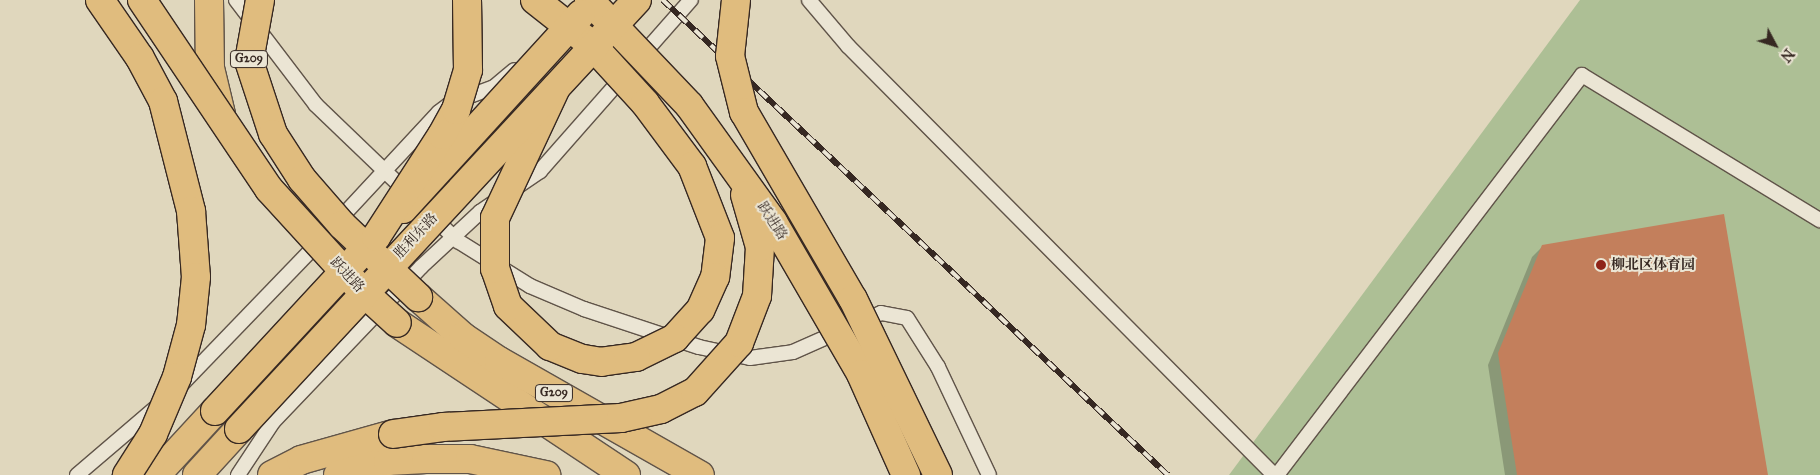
<!DOCTYPE html>
<html>
<head>
<meta charset="utf-8">
<style>
  body { margin:0 }
  #map { position:relative; width:1820px; height:475px; overflow:hidden; background:#e0d7bd; font-family:"IM FELL Great Primer","Noto Serif SC",serif }
  div>[style] { position:absolute }
  .green>* { inset:0; background:#adbf95 }
  .shadow>* { inset:0; background:#0003 }
  .building>* { inset:0; background:#c37f5c }
  .roads { filter:drop-shadow(1px 0 #605449) drop-shadow(-1px 0 #605449) drop-shadow(0 1px #605449) drop-shadow(0 -1px #605449) }
  .lane>* { height:14px; margin:-7px; padding:0 7px; transform-origin:7px; border-radius:7px; background:#ebe5d4 }
  .primary>* { height:28px; margin:-14px; padding:0 14px; transform-origin:14px; border-radius:14px; background:#e0bc7e }
  .highway>* { height:28px; margin:-14px; padding:0 14px; transform-origin:14px; border-radius:14px; background:#e0bc7e }
  .rail>* { height:5.5px; margin-top:-2.75px; transform-origin:0; background:repeating-linear-gradient(90deg,#ebe5d4 0 11px,#362822 0 22px); box-sizing:border-box; border-block:1px solid #362822 }
  .bridges { filter:drop-shadow(1px 0 #362822) drop-shadow(-1px 0 #362822) drop-shadow(0 1px #362822) drop-shadow(0 -1px #362822) }
  .primary-bridge>* { height:28px; margin:-14px; padding:0 14px; transform-origin:14px; border-radius:14px; background:#e0bc7e }
  .highway-bridge>* { height:28px; margin:-14px; padding:0 14px; transform-origin:14px; border-radius:14px; background:#e0bc7e }
  .dots>* { width:14px; height:14px; translate:-50% -50%; box-sizing:border-box; border:2px solid #ebe5d4; border-radius:50% }
  span { translate:-50% -50%; white-space:nowrap; text-align:center; line-height:1.15; -webkit-text-stroke:4px #ebe5d4; paint-order:stroke }
  .shield-label span { padding:1px 4px; background:#ebe5d4; border:1px solid; border-radius:4px; -webkit-text-stroke-width:0 }
  .shield-label { font-size:12px; color:#362822; font-weight:700 }
  .street-label { font-size:14px; color:#362822 }
  .poi-label { font-size:14px; color:#362822; font-weight:700 }
  .left { translate:0 -50%; text-align:left }
  .north { position:absolute; left:1750px; top:20px; width:50px; height:50px; -webkit-text-stroke:4px #ebe5d4; paint-order:stroke; rotate:130deg; font-size:14px; font-weight:700; line-height:20px; text-align:center; color:#362822 }
  .north::after { content:''; display:block; margin:auto; width:18px; height:22px; background:#362822; clip-path:polygon(50% 0,100% 100%,50% 72%,0 100%) }
</style>
</head>
<body>
<div id="map">
  <div class="green">
    <div style="clip-path:polygon(1580px 0,1820px 0,1820px 475px,1229px 475px)"></div>
  </div>
  <div class="shadow">
    <div style="clip-path:polygon(1543px 246px,1766px 475px,1505px 475px,1488px 365px,1532px 257px)"></div>
  </div>
  <div class="building">
    <div style="clip-path:polygon(1724px 214px,1768px 475px,1517px 475px,1498px 353px,1542px 245px)"></div>
  </div>
  <div class="roads">
    <div class="lane">
      <div style="left:236px;top:0;width:132px;rotate:52.7deg"></div>
      <div style="left:316px;top:105px;width:197px;rotate:43.8deg"></div>
      <div style="left:458px;top:241px;width:85px;rotate:32deg"></div>
      <div style="left:530px;top:286px;width:59px;rotate:23.1deg"></div>
      <div style="left:584px;top:309px;width:121px;rotate:18.3deg"></div>
      <div style="left:699px;top:347px;width:52px;rotate:12.2deg"></div>
      <div style="left:750px;top:358px;width:43px;rotate:-7.9deg"></div>
      <div style="left:793px;top:352px;width:96px;rotate:-23.9deg"></div>
      <div style="left:881px;top:313px;width:26px;rotate:11deg"></div>
      <div style="left:907px;top:318px;width:58px;rotate:57.7deg"></div>
      <div style="left:938px;top:367px;width:119px;rotate:64.7deg"></div>
      <div style="left:809px;top:0;width:60px;rotate:49.7deg"></div>
      <div style="left:848px;top:46px;width:605px;rotate:45.2deg"></div>
      <div style="left:336px;top:223px;width:151px;rotate:-47.1deg"></div>
      <div style="left:439px;top:112px;width:15px;rotate:-37deg"></div>
      <div style="left:451px;top:103px;width:46px;rotate:-20.4deg"></div>
      <div style="left:494px;top:87px;width:26px;rotate:-40deg"></div>
      <div style="left:177px;top:389px;width:209px;rotate:-46deg"></div>
      <div style="left:77px;top:475px;width:108px;rotate:-40.5deg"></div>
      <div style="left:238px;top:475px;width:64px;rotate:-56.6deg"></div>
      <div style="left:273px;top:422px;width:214px;rotate:-46.3deg"></div>
      <div style="left:421px;top:267px;width:81px;rotate:-43deg"></div>
      <div style="left:480px;top:212px;width:73px;rotate:-34.3deg"></div>
      <div style="left:540px;top:171px;width:228px;rotate:-48.6deg"></div>
      <div style="left:1277px;top:475px;width:503px;rotate:-52.67deg"></div>
      <div style="left:1582px;top:75px;width:279px;rotate:31.4deg"></div>
    </div>
    <div class="primary">
      <div style="left:209px;top:0;width:68px;rotate:89.2deg"></div>
      <div style="left:210px;top:68px;width:47px;rotate:76.6deg"></div>
      <div style="left:397px;top:323px;width:275px;rotate:33.6deg"></div>
      <div style="left:197px;top:475px;width:62px;rotate:-47.6deg"></div>
      <div style="left:272px;top:475px;width:33px;rotate:-27deg"></div>
      <div style="left:301px;top:460px;width:96px;rotate:-15.8deg"></div>
    </div>
    <div class="highway">
      <div style="left:418px;top:297px;width:60px;rotate:41.6deg"></div>
      <div style="left:463px;top:337px;width:43px;rotate:33.7deg"></div>
      <div style="left:499px;top:361px;width:231px;rotate:29.6deg"></div>
      <div style="left:156px;top:475px;width:87px;rotate:-47.3deg"></div>
      <div style="left:338px;top:475px;width:52px;rotate:-15.6deg"></div>
      <div style="left:388px;top:461px;width:38px;rotate:-3deg"></div>
      <div style="left:426px;top:459px;width:44px"></div>
      <div style="left:470px;top:459px;width:78px;rotate:11.9deg"></div>
    </div>
  </div>
  <div class="rail">
    <div style="left:663px;top:0;width:693px;rotate:43.25deg"></div>
  </div>
  <div class="bridges">
    <div class="primary-bridge">
      <div style="left:100px;top:0;width:70px;rotate:55.4deg"></div>
      <div style="left:140px;top:58px;width:49px;rotate:61.9deg"></div>
      <div style="left:163px;top:101px;width:114px;rotate:75.7deg"></div>
      <div style="left:191px;top:211px;width:66px;rotate:85.7deg"></div>
      <div style="left:196px;top:277px;width:48px;rotate:95.9deg"></div>
      <div style="left:191px;top:325px;width:54px;rotate:105.1deg"></div>
      <div style="left:177px;top:377px;width:62px;rotate:112.8deg"></div>
      <div style="left:153px;top:434px;width:49px;rotate:122.4deg"></div>
      <div style="left:142px;top:0;width:228px;rotate:56.1deg"></div>
      <div style="left:269px;top:189px;width:138px;rotate:47.6deg"></div>
      <div style="left:362px;top:291px;width:47px;rotate:42.4deg"></div>
      <div style="left:535px;top:0;width:71px;rotate:38.2deg"></div>
      <div style="left:591px;top:44px;width:80px;rotate:47.5deg"></div>
      <div style="left:645px;top:103px;width:79px;rotate:53.3deg"></div>
      <div style="left:692px;top:166px;width:77px;rotate:68.7deg"></div>
      <div style="left:720px;top:238px;width:39px;rotate:97deg"></div>
      <div style="left:715px;top:277px;width:36px;rotate:114deg"></div>
      <div style="left:700px;top:310px;width:38px;rotate:132deg"></div>
      <div style="left:675px;top:338px;width:43px;rotate:154deg"></div>
      <div style="left:636px;top:357px;width:34px;rotate:172deg"></div>
      <div style="left:602px;top:362px;width:20px;rotate:-171deg"></div>
      <div style="left:582px;top:359px;width:35px;rotate:-158deg"></div>
      <div style="left:550px;top:346px;width:58px;rotate:-136.4deg"></div>
      <div style="left:508px;top:306px;width:39px;rotate:-109deg"></div>
      <div style="left:495px;top:269px;width:51px;rotate:-90deg"></div>
      <div style="left:495px;top:218px;width:144px;rotate:-64.9deg"></div>
      <div style="left:589px;top:0;width:145px;rotate:46.4deg"></div>
      <div style="left:689px;top:105px;width:144px;rotate:54.3deg"></div>
      <div style="left:773px;top:222px;width:176px;rotate:59.9deg"></div>
      <div style="left:861px;top:374px;width:111px;rotate:66deg"></div>
      <div style="left:736px;top:0;width:56px;rotate:96.1deg"></div>
      <div style="left:730px;top:56px;width:58px;rotate:76deg"></div>
      <div style="left:744px;top:112px;width:216px;rotate:59.8deg"></div>
      <div style="left:853px;top:299px;width:195px;rotate:64.2deg"></div>
      <div style="left:403px;top:209px;width:264px;rotate:-47.6deg"></div>
      <div style="left:239px;top:429px;width:585px;rotate:-47.15deg"></div>
      <div style="left:393px;top:434px;width:50px;rotate:-8deg"></div>
      <div style="left:443px;top:427px;width:178px;rotate:-2.9deg"></div>
      <div style="left:621px;top:418px;width:41px;rotate:-12.7deg"></div>
      <div style="left:661px;top:409px;width:38px;rotate:-27deg"></div>
      <div style="left:695px;top:392px;width:66px;rotate:-48.1deg"></div>
      <div style="left:739px;top:343px;width:50px;rotate:-69deg"></div>
      <div style="left:757px;top:296px;width:49px;rotate:-86.5deg"></div>
      <div style="left:760px;top:247px;width:54px;rotate:-106.1deg"></div>
    </div>
    <div class="highway-bridge">
      <div style="left:260px;top:0;width:62px;rotate:100.2deg"></div>
      <div style="left:249px;top:61px;width:77px;rotate:71.8deg"></div>
      <div style="left:273px;top:134px;width:54px;rotate:57.2deg"></div>
      <div style="left:302px;top:179px;width:61px;rotate:49deg"></div>
      <div style="left:342px;top:225px;width:105px;rotate:43.5deg"></div>
      <div style="left:215px;top:411px;width:237px;rotate:-47.2deg"></div>
      <div style="left:376px;top:237px;width:121px;rotate:-57.1deg"></div>
      <div style="left:442px;top:135px;width:29px;rotate:-61deg"></div>
      <div style="left:456px;top:110px;width:42px;rotate:-73.3deg"></div>
      <div style="left:468px;top:70px;width:70px;rotate:-90.8deg"></div>
    </div>
  </div>
  <div class="dots">
    <div style="left:1601px;top:265px;background:#8f2418"></div>
  </div>
  <div class="shield-label">
    <span style="left:249px;top:59px">G209</span>
    <span style="left:554px;top:393px">G209</span>
  </div>
  <div class="street-label">
    <span style="left:772px;top:221px;rotate:57deg">跃进路</span>
    <span style="left:416px;top:236px;rotate:-47deg">胜利东路</span>
    <span style="left:347px;top:275px;rotate:47deg">跃进路</span>
  </div>
  <div class="poi-label">
    <span class="left" style="left:1611px;top:265px">柳北区体育园</span>
  </div>
  <div class="north">N</div>
</div>
</body>
</html>
